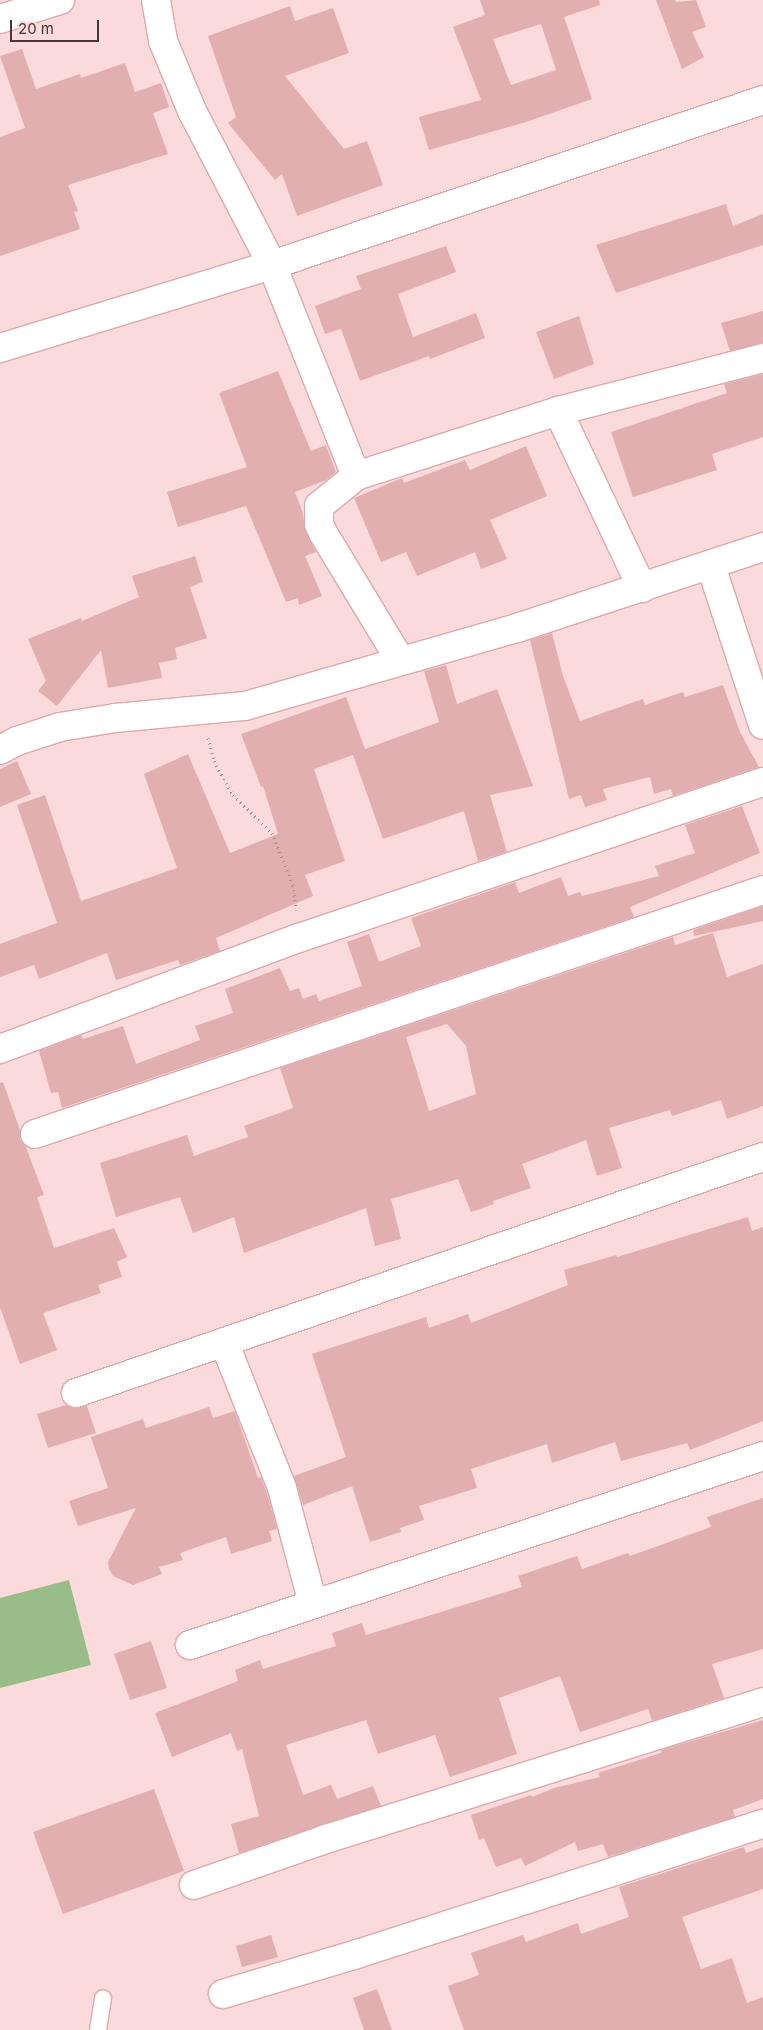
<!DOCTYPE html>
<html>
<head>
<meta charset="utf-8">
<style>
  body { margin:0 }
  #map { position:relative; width:763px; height:2030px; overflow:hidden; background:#fadadb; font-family:Inter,sans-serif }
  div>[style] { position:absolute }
  .green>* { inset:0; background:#99bd88 }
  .building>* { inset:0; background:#e2afb1 }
  .path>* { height:3px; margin-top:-1.5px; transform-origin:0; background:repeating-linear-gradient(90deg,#a68c8d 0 1px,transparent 0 5px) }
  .roads { filter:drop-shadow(1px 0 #dca9ab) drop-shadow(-1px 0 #dca9ab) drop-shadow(0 1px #dca9ab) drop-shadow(0 -1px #dca9ab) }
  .service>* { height:16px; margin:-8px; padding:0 8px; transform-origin:8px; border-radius:8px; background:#fff }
  .minor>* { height:28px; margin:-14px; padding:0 14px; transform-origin:14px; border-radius:14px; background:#fff }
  span { translate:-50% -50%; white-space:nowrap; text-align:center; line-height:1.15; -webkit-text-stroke:4px #fadadb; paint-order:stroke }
  .scale { position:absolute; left:10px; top:20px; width:89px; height:22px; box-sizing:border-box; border:2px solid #4a3536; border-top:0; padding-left:6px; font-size:15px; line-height:18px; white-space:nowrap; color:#4a3536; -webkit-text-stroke:4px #fadadb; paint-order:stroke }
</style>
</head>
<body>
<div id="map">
  <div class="green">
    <div style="clip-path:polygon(69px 1580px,91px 1665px,0 1688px,0 1598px)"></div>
  </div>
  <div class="building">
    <div style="clip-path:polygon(evenodd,480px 0,599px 0,600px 5px,564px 17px,592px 99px,526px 122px,429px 150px,419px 117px,481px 100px,453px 27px,485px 15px,480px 0,541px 24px,556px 70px,511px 85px,493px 39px,541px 24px)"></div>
    <div style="clip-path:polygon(656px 0,675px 0,676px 2px,696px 0,706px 27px,692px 32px,704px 57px,682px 69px)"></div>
    <div style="clip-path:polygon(290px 6px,295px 21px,333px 8px,349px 53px,285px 76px,344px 149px,367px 141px,383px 185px,297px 216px,282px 174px,275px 180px,228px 123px,236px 117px,208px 36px)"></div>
    <div style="clip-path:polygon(22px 49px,36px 89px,80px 74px,81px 78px,125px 63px,135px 92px,161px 83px,169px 107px,153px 113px,168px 154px,68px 185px,78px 211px,74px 212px,80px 229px,0 256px,0 137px,25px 128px,0 56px)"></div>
    <div style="clip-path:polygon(726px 204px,733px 226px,763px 214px,763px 245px,616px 293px,596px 245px)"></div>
    <div style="clip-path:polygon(446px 246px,456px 272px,398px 294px,413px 337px,476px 313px,485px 338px,430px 359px,429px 356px,360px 381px,341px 329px,325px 334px,315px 306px,361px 289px,356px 276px)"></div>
    <div style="clip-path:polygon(763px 311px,763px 343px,730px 351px,721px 323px)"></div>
    <div style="clip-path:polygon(579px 316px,594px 364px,554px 379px,536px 332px)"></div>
    <div style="clip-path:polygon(278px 371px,311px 451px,326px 445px,336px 472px,326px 480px,295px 492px,303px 514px,305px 530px,316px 552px,305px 556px,322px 596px,299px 605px,298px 598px,286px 602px,246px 506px,178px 527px,167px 492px,247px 467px,219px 393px)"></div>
    <div style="clip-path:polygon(763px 374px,763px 437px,712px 454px,717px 470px,633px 497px,611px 432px,727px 393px,724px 384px)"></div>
    <div style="clip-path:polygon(526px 446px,547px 496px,490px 520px,507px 559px,481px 569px,475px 552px,417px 576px,406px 552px,381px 562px,354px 498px,402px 478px,404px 483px,465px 460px,470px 470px)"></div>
    <div style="clip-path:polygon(195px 556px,203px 582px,190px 587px,207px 638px,175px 648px,177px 659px,159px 663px,162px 678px,108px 688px,101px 650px,57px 706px,38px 691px,46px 681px,28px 639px,81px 618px,82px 621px,139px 597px,132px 576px)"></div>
    <div style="clip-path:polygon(552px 633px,563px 676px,580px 721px,643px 699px,645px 705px,683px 692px,685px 697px,723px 685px,740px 732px,759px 767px,673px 796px,671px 789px,654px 794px,650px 777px,603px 789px,607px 800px,585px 807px,581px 795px,569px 799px,530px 640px)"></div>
    <div style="clip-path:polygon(446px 665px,457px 704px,497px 689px,533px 786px,490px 795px,507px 852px,478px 861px,464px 811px,383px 839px,353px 755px,314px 769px,345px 861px,305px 875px,313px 896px,216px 938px,220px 951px,180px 965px,178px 960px,116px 980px,107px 953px,39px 979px,34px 965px,0 977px,0 944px,57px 923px,17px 805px,45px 795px,81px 901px,177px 868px,144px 774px,188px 754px,230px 853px,278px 834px,263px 786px,261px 787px,241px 734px,346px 697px,365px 749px,439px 722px,424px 671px)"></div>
    <div style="clip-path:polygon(17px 761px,31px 794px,0 807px,0 769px)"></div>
    <div style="clip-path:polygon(742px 806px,760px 853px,630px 907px,634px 917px,62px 1108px,58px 1092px,51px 1093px,39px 1051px,81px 1035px,83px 1039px,123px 1026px,136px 1064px,200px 1040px,195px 1026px,233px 1013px,225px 989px,280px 968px,290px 991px,299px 988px,303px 999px,316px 994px,319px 1001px,362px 986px,347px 942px,369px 934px,379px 962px,421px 946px,411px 918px,515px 882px,519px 893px,561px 877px,568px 896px,580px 892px,582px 896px,659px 876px,655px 866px,695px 853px,685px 825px)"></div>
    <div style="clip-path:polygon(763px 906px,763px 921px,694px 936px,693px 930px)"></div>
    <div style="clip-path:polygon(evenodd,713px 933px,727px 977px,763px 964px,763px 1106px,727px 1119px,721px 1100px,672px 1116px,670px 1110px,609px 1128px,622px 1168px,597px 1176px,586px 1140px,522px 1164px,531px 1188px,493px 1201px,494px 1204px,471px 1212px,458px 1179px,391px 1199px,401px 1239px,375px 1246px,366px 1208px,244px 1253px,234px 1217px,193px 1233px,180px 1197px,116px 1217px,100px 1163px,187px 1135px,194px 1156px,248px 1137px,244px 1126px,293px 1108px,280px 1068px,673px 937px,675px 945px,713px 933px,447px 1024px,466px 1046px,476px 1094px,429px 1111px,406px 1037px,447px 1024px)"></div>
    <div style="clip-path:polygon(3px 1082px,20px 1130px,20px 1139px,26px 1147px,44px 1195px,37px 1197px,54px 1248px,114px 1228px,127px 1257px,117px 1262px,122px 1277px,98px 1285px,101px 1293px,43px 1313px,57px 1350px,20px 1364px,0 1307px,0 1083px)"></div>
    <div style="clip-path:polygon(748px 1217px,752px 1231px,763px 1227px,763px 1421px,690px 1450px,687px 1443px,621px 1461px,615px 1442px,552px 1463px,547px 1444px,471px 1469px,477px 1488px,419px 1506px,424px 1520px,400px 1528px,401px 1532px,370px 1542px,352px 1486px,303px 1505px,294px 1476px,346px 1457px,312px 1354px,426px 1317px,429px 1328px,468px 1314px,471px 1323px,568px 1285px,564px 1270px,617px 1255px,617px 1257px)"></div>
    <div style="clip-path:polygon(66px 1405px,74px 1408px,87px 1406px,96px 1433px,48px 1448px,37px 1414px)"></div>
    <div style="clip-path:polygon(209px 1407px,213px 1418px,235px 1411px,258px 1478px,261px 1477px,267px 1493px,277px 1529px,269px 1531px,272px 1541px,231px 1554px,226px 1537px,180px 1553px,183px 1560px,159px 1567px,162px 1574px,133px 1585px,113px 1576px,109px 1569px,108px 1562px,136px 1508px,78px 1526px,69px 1501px,108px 1488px,91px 1437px,143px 1419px,146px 1428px)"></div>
    <div style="clip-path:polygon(763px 1498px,763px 1649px,712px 1664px,724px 1698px,652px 1721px,648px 1709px,580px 1732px,560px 1676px,499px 1698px,517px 1754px,450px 1777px,435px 1735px,378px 1754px,366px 1720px,286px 1745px,303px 1795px,331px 1785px,337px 1799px,373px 1786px,381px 1806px,239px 1853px,231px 1824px,259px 1816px,242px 1749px,237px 1751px,231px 1733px,172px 1757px,155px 1713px,238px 1681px,235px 1670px,260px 1660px,263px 1669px,336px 1646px,332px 1633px,362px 1623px,366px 1635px,522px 1587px,518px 1576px,577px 1556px,582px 1569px,628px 1553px,630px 1556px,711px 1527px,707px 1517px)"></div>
    <div style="clip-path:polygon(151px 1641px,167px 1688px,130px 1700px,114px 1654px)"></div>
    <div style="clip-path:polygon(763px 1720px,763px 1799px,733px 1810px,735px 1817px,608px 1857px,603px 1844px,578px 1851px,575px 1842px,525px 1866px,521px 1858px,496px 1867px,484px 1838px,479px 1840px,471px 1815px,531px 1795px,532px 1797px,554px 1788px,600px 1777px,598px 1773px,661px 1753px,661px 1750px)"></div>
    <div style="clip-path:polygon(154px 1789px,184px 1871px,63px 1914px,33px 1832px)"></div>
    <div style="clip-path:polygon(744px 1847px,746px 1853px,763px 1847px,763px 1889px,682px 1917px,701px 1969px,732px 1958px,747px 2003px,763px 1997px,763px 2030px,464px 2030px,448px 1986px,479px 1975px,471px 1953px,523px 1935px,526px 1942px,578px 1923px,581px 1934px,629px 1917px,619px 1887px)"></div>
    <div style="clip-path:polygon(271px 1935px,278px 1957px,242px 1967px,236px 1946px)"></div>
    <div style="clip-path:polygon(377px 1989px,392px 2030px,364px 2030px,353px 1998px)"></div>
  </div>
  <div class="path">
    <div style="left:208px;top:738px;width:24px;rotate:75deg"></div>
    <div style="left:214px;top:761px;width:39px;rotate:61deg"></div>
    <div style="left:233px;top:795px;width:54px;rotate:44.3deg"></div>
    <div style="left:272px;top:833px;width:56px;rotate:68deg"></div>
    <div style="left:293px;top:885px;width:25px;rotate:83deg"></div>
  </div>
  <div class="roads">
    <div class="service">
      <div style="left:98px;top:2030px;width:32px;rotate:-81deg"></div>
    </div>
    <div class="minor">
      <div style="left:156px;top:0;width:42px;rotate:80.3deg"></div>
      <div style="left:163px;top:41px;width:76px;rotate:67.5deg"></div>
      <div style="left:192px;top:111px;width:174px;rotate:62.5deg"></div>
      <div style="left:272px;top:265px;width:227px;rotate:68.3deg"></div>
      <div style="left:0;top:19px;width:63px;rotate:-17.6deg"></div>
      <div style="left:0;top:348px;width:284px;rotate:-17deg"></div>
      <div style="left:272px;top:265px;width:518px;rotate:-18.57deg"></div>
      <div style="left:558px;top:411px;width:212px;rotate:-14.5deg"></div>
      <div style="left:711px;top:566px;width:167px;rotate:71.9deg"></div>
      <div style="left:400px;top:660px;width:149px;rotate:-121.2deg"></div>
      <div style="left:323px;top:533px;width:10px;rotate:-114deg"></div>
      <div style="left:319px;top:524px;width:18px;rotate:-90deg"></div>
      <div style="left:319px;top:506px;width:48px;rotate:-39deg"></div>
      <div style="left:356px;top:476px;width:212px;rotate:-17.8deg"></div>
      <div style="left:558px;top:411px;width:196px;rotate:64.6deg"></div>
      <div style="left:0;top:750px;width:19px;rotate:-28deg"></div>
      <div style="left:17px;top:741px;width:45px;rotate:-18deg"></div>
      <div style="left:60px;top:727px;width:56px;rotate:-9.3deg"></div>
      <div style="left:115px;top:718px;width:131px;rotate:-5.3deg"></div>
      <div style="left:245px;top:706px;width:283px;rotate:-16deg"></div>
      <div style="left:517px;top:628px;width:259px;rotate:-18.2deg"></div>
      <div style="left:0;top:1049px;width:319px;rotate:-20.4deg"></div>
      <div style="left:299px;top:938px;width:490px;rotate:-18.6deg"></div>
      <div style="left:35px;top:1134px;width:768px;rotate:-18.53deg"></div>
      <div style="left:224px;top:1342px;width:157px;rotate:68.3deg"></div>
      <div style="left:282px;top:1488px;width:120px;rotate:75deg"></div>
      <div style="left:76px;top:1393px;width:726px;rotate:-18.96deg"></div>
      <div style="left:190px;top:1645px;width:603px;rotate:-18.25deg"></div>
      <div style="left:194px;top:1885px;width:140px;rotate:-19.2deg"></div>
      <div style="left:326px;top:1839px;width:458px;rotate:-17.4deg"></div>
      <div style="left:223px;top:1994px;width:137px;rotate:-16.6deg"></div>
      <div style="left:354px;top:1955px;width:429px;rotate:-17.8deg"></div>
    </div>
  </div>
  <div class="scale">20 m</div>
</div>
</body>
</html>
